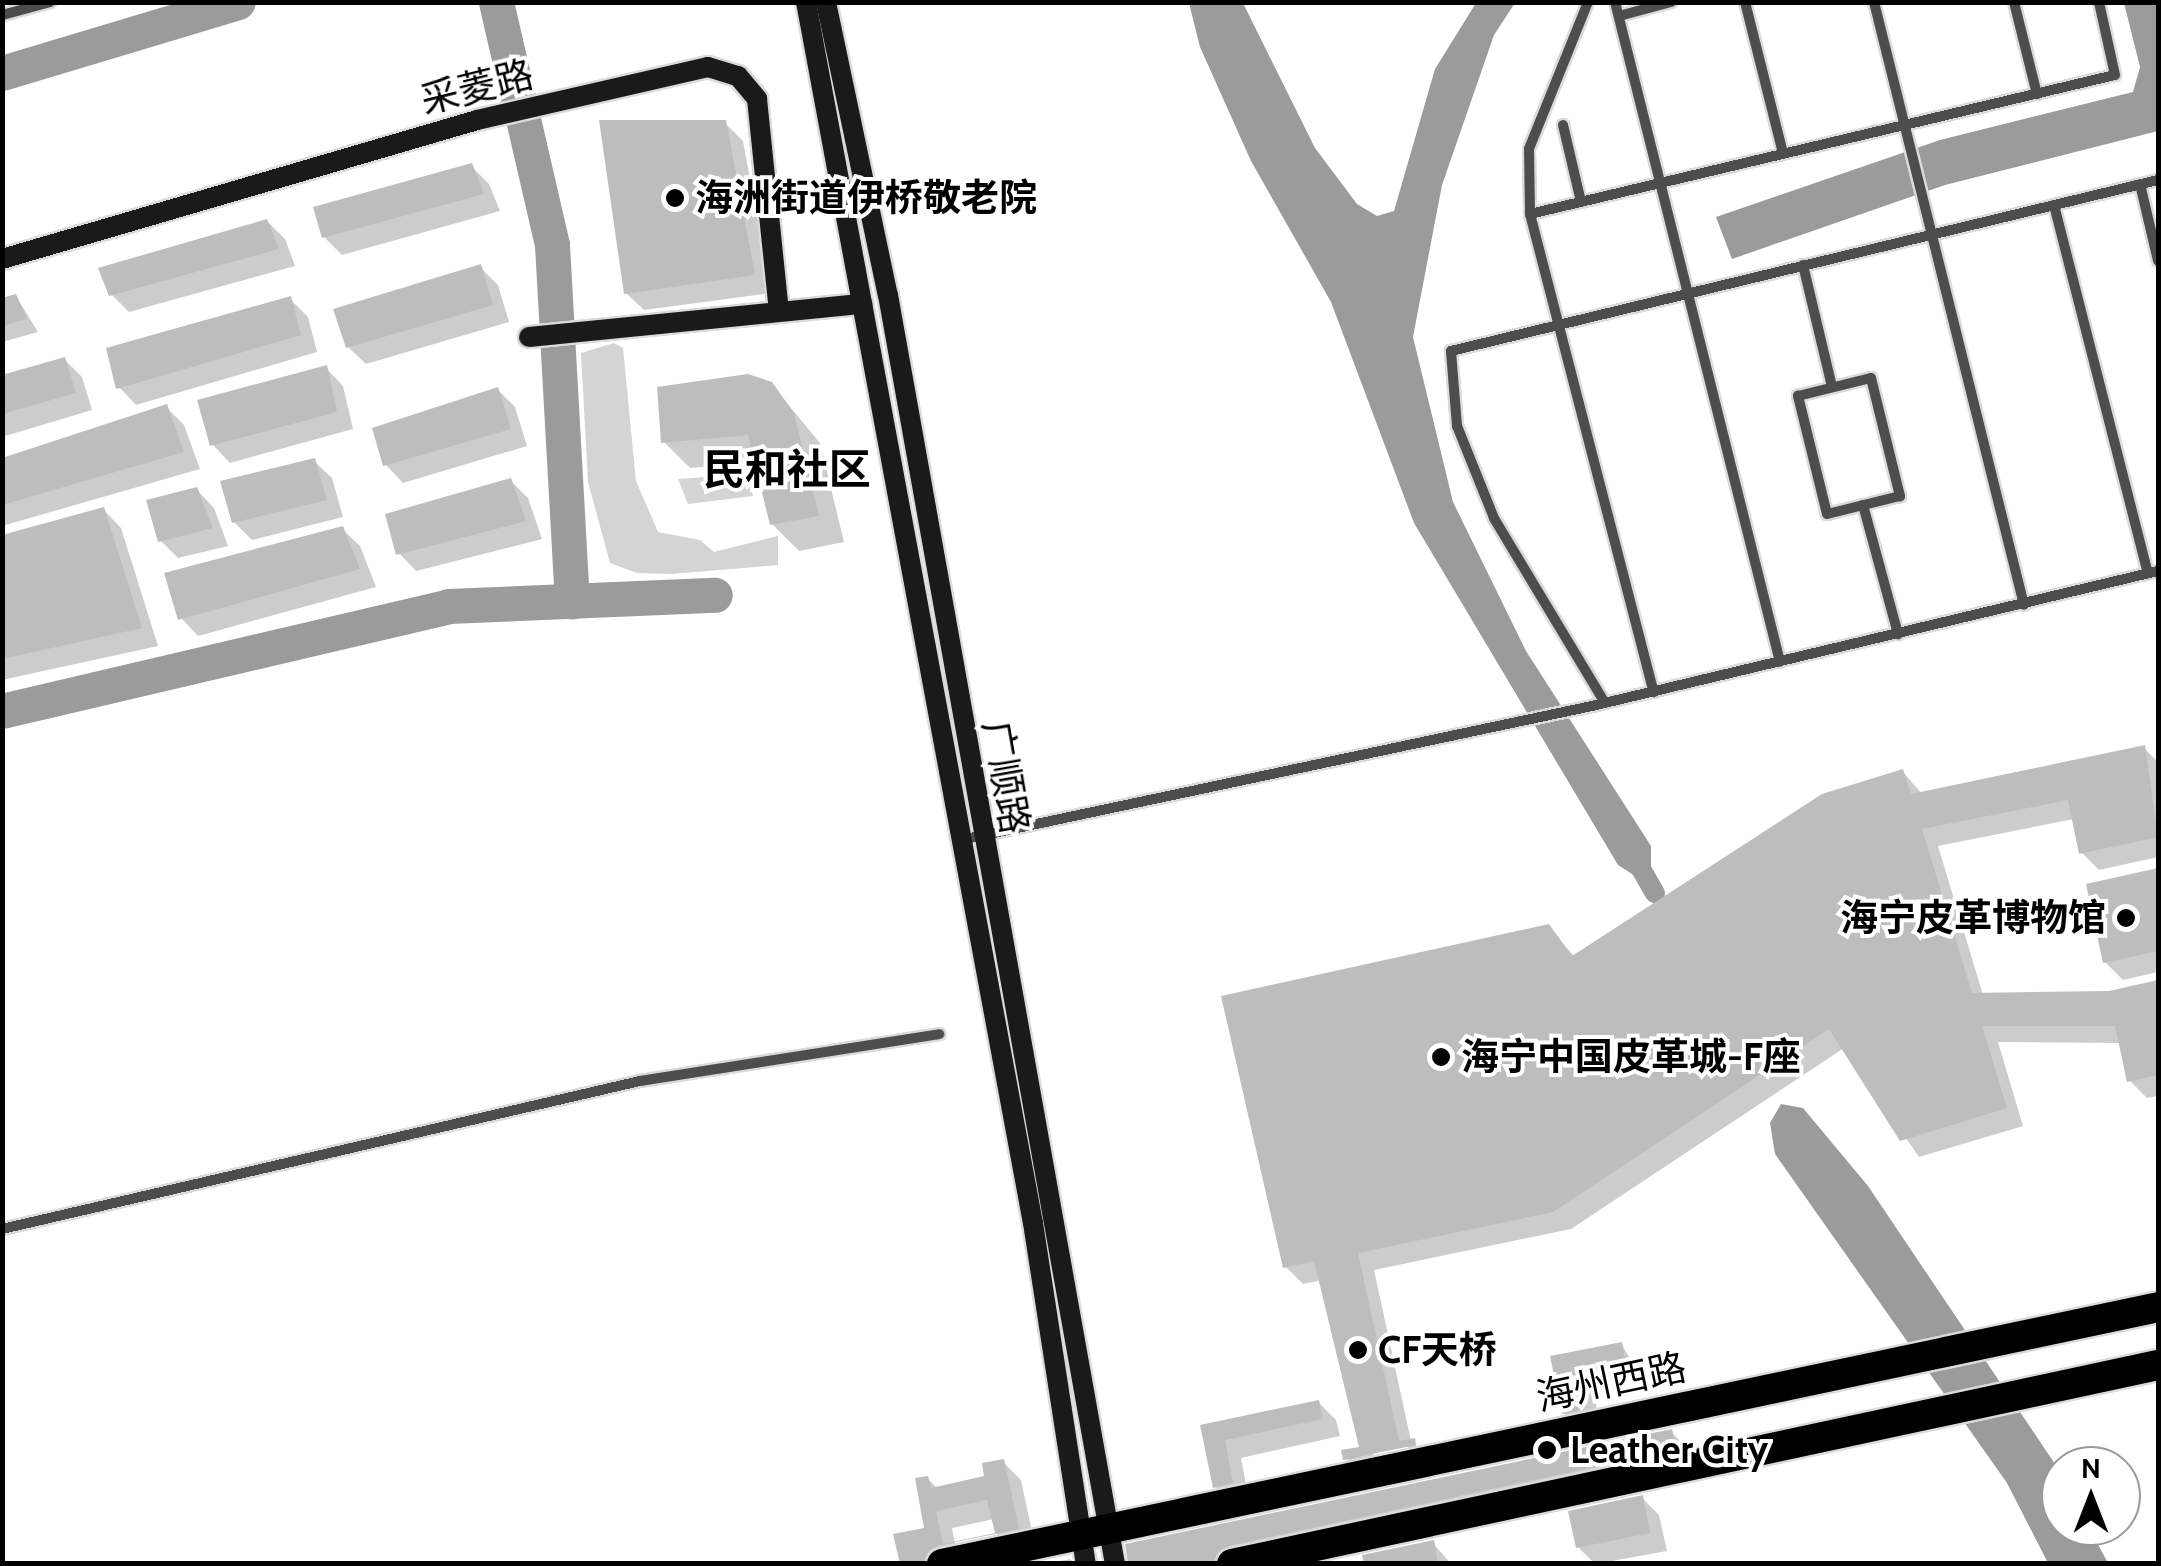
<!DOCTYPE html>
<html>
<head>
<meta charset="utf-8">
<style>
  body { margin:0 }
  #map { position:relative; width:2161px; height:1566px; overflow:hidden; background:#fff; font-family:Cabin,"Noto Sans SC",sans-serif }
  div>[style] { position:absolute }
  .green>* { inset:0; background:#d4d4d4 }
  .water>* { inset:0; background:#9b9b9b }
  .shadow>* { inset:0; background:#0003 }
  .canal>* { height:20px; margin:-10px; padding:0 10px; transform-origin:10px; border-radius:10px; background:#9b9b9b }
  .river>* { height:35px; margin:-17.5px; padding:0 17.5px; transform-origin:17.5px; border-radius:17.5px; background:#9b9b9b }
  .building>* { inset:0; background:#bdbdbd }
  .roads { filter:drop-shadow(2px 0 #dbdbdb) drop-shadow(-2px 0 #dbdbdb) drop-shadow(0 2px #dbdbdb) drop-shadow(0 -2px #dbdbdb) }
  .street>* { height:10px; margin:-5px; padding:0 5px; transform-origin:5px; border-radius:5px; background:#4d4d4d }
  .secondary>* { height:20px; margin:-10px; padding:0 10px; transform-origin:10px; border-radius:10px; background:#1a1a1a }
  .highway>* { height:30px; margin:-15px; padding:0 15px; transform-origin:15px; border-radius:15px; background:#000 }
  .dots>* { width:28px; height:28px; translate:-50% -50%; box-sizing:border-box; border:5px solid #fff; border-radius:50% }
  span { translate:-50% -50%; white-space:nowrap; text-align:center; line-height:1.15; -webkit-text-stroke:8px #fff; paint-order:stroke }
  .street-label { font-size:38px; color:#000 }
  .poi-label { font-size:38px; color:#000; font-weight:700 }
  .left { translate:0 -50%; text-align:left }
  .right { translate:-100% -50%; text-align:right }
  .quarter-label { font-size:42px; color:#000; font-weight:700 }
  .frame { position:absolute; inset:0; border:5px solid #000; pointer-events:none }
  .north { position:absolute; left:2041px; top:1446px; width:100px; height:100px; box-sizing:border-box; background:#fff; border:2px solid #999; border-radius:50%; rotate:0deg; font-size:28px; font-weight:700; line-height:40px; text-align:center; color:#000 }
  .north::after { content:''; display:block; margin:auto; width:35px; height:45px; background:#000; clip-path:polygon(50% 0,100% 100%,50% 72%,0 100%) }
</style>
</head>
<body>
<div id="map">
  <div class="green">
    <div style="clip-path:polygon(614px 343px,623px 348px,636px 481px,658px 532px,700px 540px,714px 552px,778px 536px,778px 565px,671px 574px,637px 573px,610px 563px,588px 482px,581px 353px)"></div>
    <div style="clip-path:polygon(748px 474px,753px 496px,688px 504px,678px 479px)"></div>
  </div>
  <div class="water">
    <div style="clip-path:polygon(1189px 3px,1243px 3px,1315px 148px,1357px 204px,1377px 216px,1394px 211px,1435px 69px,1476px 3px,1515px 3px,1494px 35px,1442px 185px,1413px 337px,1453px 502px,1526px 651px,1651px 846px,1651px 886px,1618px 865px,1414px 523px,1331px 302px,1251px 161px,1200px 47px)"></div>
    <div style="clip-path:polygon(2124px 3px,2158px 3px,2158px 131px,1945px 185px,1732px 259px,1716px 217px,1940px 140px,2133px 92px,2140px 67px)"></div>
    <div style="clip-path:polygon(1781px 1104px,1803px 1108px,1868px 1186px,2057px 1467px,2061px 1526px,2088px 1526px,2108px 1563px,2048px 1563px,2007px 1483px,1775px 1154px,1770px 1123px)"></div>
  </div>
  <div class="shadow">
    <div style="clip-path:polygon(725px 123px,743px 141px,771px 293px,644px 310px,626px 293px)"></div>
    <div style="clip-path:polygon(471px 166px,489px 184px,500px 211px,342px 255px,324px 237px)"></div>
    <div style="clip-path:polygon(267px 221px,285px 239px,295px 266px,129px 312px,111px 294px)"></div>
    <div style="clip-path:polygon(480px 267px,498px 285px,509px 322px,366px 364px,348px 347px)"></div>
    <div style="clip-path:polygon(16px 296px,38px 332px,2px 342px,2px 300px)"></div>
    <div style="clip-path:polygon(290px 299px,308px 317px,317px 352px,136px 405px,119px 387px)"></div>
    <div style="clip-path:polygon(65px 360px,82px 377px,92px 410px,2px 437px,2px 378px)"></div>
    <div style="clip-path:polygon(326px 368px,343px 386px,353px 429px,230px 463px,213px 445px)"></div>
    <div style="clip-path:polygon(771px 384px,820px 443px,844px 542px,799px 551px,772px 524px,757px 462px,690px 468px,663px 441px)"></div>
    <div style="clip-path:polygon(498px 390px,515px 407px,527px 446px,403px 483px,386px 465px)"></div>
    <div style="clip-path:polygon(166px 407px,184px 425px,200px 469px,2px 526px,2px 461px)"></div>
    <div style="clip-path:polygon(314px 461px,332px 478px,343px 517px,252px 540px,234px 522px)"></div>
    <div style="clip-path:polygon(511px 481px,528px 498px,542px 539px,416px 571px,399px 553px)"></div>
    <div style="clip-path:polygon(197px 490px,214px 508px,228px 546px,178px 558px,160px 540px)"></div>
    <div style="clip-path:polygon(104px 510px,121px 528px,158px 646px,2px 680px,2px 537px)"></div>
    <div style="clip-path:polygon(342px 529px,360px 546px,376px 587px,198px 636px,181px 618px)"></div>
    <div style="clip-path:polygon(evenodd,2144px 748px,2158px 762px,2158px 857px,2099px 870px,2081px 852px,2074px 819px,1938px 846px,1983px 995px,2109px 994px,2158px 983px,2158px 1096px,2147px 1098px,2129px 1080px,2121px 1043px,1998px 1042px,2023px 1126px,1919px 1157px,1844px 1048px,1571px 1229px,1374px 1270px,1411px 1441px,1431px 1458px,1363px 1476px,1346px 1459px,1362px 1449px,1322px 1280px,1303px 1284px,1286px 1267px,1548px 927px,1575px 957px,1903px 772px,1922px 794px,2144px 748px,1407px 1444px,1408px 1449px,1373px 1456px,1373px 1451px,1407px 1444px)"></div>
    <div style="clip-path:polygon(2158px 871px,2158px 972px,2123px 980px,2105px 962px,2089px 886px)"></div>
    <div style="clip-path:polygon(1621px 1344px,1641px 1375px,1592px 1385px,1600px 1426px,1582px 1430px,1564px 1413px,1553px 1358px)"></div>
    <div style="clip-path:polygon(1318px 1402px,1336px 1420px,1340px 1436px,1241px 1458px,1249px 1501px,1233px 1504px,1215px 1486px,1203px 1427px)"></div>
    <div style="clip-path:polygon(1671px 1432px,1689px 1449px,1693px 1467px,1245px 1564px,1130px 1564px)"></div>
    <div style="clip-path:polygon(evenodd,1003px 1462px,1021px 1480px,1035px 1546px,928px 1564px,934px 1547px,927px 1478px,938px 1489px,987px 1478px,1003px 1462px,994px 1519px,997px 1535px,955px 1544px,952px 1528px,994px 1519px)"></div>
    <div style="clip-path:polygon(1642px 1498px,1659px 1515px,1667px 1551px,1595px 1564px,1578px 1547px)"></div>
    <div style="clip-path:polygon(1433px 1543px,1451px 1564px,1366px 1564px)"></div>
    <div style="clip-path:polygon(1070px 1559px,1075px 1564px,1044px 1564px)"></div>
  </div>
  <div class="canal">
    <div style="left:1637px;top:862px;width:36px;rotate:60deg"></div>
  </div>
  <div class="river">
    <div style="left:496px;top:2px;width:249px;rotate:77deg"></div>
    <div style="left:552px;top:245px;width:357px;rotate:86.8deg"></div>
    <div style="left:2px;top:73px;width:246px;rotate:-16.7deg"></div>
    <div style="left:2px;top:711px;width:458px;rotate:-13.2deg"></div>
    <div style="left:448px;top:606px;width:267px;rotate:-2.4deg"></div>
  </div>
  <div class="building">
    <div style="clip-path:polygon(599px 120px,726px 120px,755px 275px,624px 294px)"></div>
    <div style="clip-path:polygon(472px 163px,484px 194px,322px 238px,313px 207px)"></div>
    <div style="clip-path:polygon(267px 219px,279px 249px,109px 296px,98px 268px)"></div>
    <div style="clip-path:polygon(481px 264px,493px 305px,346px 348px,333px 309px)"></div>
    <div style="clip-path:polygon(16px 294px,27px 319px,2px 326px,2px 298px)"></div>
    <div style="clip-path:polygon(291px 296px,301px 335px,116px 389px,106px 348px)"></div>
    <div style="clip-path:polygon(65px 357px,76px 393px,2px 414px,2px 375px)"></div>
    <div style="clip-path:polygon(327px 365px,337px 412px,210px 446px,197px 400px)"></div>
    <div style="clip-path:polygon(748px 374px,772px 382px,794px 413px,819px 516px,770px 525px,748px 435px,661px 443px,657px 387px)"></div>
    <div style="clip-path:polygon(498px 387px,511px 429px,383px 466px,372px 428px)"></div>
    <div style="clip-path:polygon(167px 404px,184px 452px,2px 505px,2px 458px)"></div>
    <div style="clip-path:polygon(315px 458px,327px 500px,232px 523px,220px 481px)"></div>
    <div style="clip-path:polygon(511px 478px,526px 521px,396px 555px,385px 514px)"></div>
    <div style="clip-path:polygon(197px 487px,213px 528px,158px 542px,146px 500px)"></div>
    <div style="clip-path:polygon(104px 507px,142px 628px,2px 659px,2px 535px)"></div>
    <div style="clip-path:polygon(343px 526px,360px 569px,178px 620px,164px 573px)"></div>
    <div style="clip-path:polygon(2145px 745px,2158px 837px,2079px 854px,2068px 800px,1922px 829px,1972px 993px,2109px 991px,2158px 980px,2158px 1075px,2127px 1082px,2115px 1026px,1982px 1026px,2007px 1108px,1900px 1141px,1829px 1029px,1553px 1212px,1358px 1253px,1399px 1441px,1415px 1438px,1416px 1445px,1343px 1460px,1341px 1450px,1359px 1447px,1314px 1261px,1283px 1268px,1221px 996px,1549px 924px,1572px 956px,1822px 794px,1903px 769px,1911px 794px)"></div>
    <div style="clip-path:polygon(2158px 868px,2158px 951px,2103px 963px,2086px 884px)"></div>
    <div style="clip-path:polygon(1622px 1342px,1625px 1358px,1576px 1368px,1584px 1409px,1562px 1414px,1550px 1356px)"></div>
    <div style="clip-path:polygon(1319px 1400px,1323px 1419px,1225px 1440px,1233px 1483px,1213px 1488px,1200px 1425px)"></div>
    <div style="clip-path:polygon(1672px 1429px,1677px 1449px,1228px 1546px,1214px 1564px,1128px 1564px,1125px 1544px)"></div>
    <div style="clip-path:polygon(evenodd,1004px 1459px,1019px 1529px,937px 1546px,924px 1564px,900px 1564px,893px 1534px,924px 1528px,915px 1478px,928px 1476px,931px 1488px,984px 1476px,982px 1463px,1004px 1459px,987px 1500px,995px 1533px,943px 1544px,936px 1511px,987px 1500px)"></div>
    <div style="clip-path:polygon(1643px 1495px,1650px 1533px,1576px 1548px,1568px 1511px)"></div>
    <div style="clip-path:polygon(1434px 1540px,1438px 1564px,1364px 1564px,1362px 1555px)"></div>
  </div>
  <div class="roads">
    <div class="street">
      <div style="left:1588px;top:2px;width:158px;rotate:111.9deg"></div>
      <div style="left:1529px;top:149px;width:65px;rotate:89.1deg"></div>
      <div style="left:1530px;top:214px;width:494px;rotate:75.5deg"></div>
      <div style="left:1615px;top:2px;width:680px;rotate:75.96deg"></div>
      <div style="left:1745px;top:2px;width:156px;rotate:75.9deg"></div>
      <div style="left:1874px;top:2px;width:621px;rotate:76.03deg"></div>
      <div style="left:2014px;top:2px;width:95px;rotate:76deg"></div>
      <div style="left:2px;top:15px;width:50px;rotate:-15.2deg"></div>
      <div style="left:1619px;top:16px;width:54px;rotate:-15.1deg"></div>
      <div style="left:1563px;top:125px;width:79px;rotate:76.8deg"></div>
      <div style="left:2140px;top:184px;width:79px;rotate:76.8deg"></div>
      <div style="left:2054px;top:205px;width:380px;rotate:75.7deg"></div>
      <div style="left:1530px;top:214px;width:601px;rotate:-13.37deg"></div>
      <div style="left:2115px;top:75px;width:75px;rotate:-102.4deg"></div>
      <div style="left:1803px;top:265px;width:125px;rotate:76.6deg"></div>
      <div style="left:1871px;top:378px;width:122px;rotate:76.2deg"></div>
      <div style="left:1900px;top:496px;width:75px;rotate:166.1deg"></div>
      <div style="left:1827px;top:514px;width:122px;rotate:-103.8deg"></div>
      <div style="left:1798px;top:396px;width:75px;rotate:-13.9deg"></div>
      <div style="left:1863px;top:505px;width:134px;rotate:74.8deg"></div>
      <div style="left:1605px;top:703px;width:216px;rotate:-121deg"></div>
      <div style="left:1494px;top:518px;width:99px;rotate:-111.9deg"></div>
      <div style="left:1457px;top:426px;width:75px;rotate:-94.6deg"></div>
      <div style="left:1451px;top:351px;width:727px;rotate:-13.6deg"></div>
      <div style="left:961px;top:840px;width:645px;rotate:-11.99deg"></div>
      <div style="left:1592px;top:706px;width:582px;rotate:-13.42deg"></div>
      <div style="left:2px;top:1229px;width:655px;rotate:-13.06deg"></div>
      <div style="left:640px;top:1081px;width:303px;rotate:-8.9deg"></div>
    </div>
    <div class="secondary">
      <div style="left:806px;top:2px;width:1242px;rotate:79.47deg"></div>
      <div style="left:1033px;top:1223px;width:345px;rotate:81.2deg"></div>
      <div style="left:826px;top:2px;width:299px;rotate:78.1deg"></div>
      <div style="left:888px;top:295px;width:1289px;rotate:79.86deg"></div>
      <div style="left:2px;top:259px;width:495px;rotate:-16.3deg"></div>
      <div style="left:477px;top:120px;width:237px;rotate:-12.9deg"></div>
      <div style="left:708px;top:67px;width:31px;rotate:17deg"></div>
      <div style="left:738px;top:76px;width:30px;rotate:50deg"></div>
      <div style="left:757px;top:99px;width:213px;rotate:84.1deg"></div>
      <div style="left:529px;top:337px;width:335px;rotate:-5.7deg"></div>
    </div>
    <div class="highway">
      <div style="left:942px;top:1564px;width:1243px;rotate:-11.93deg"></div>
      <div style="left:1232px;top:1564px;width:947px;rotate:-12.13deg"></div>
    </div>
  </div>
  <div class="dots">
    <div style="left:675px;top:198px;background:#000"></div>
    <div style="left:2126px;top:918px;background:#000"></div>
    <div style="left:1441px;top:1057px;background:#000"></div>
    <div style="left:1358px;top:1350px;background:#000"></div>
    <div style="left:1547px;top:1450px;background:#000"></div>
  </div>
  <div class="street-label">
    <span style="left:477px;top:87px;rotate:-14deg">采菱路</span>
    <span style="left:1006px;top:777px;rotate:80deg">广顺路</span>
    <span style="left:1611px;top:1382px;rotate:-12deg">海州西路</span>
  </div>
  <div class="poi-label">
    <span class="left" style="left:695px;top:198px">海洲街道伊桥敬老院</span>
    <span class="right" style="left:2106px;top:918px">海宁皮革博物馆</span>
    <span class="left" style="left:1461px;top:1057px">海宁中国皮革城-F座</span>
    <span class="left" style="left:1378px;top:1350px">CF天桥</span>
    <span class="left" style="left:1570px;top:1450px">Leather City</span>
  </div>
  <div class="quarter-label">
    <span style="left:787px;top:469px">民和社区</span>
  </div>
  <div class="frame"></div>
  <div class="north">N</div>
</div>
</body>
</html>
